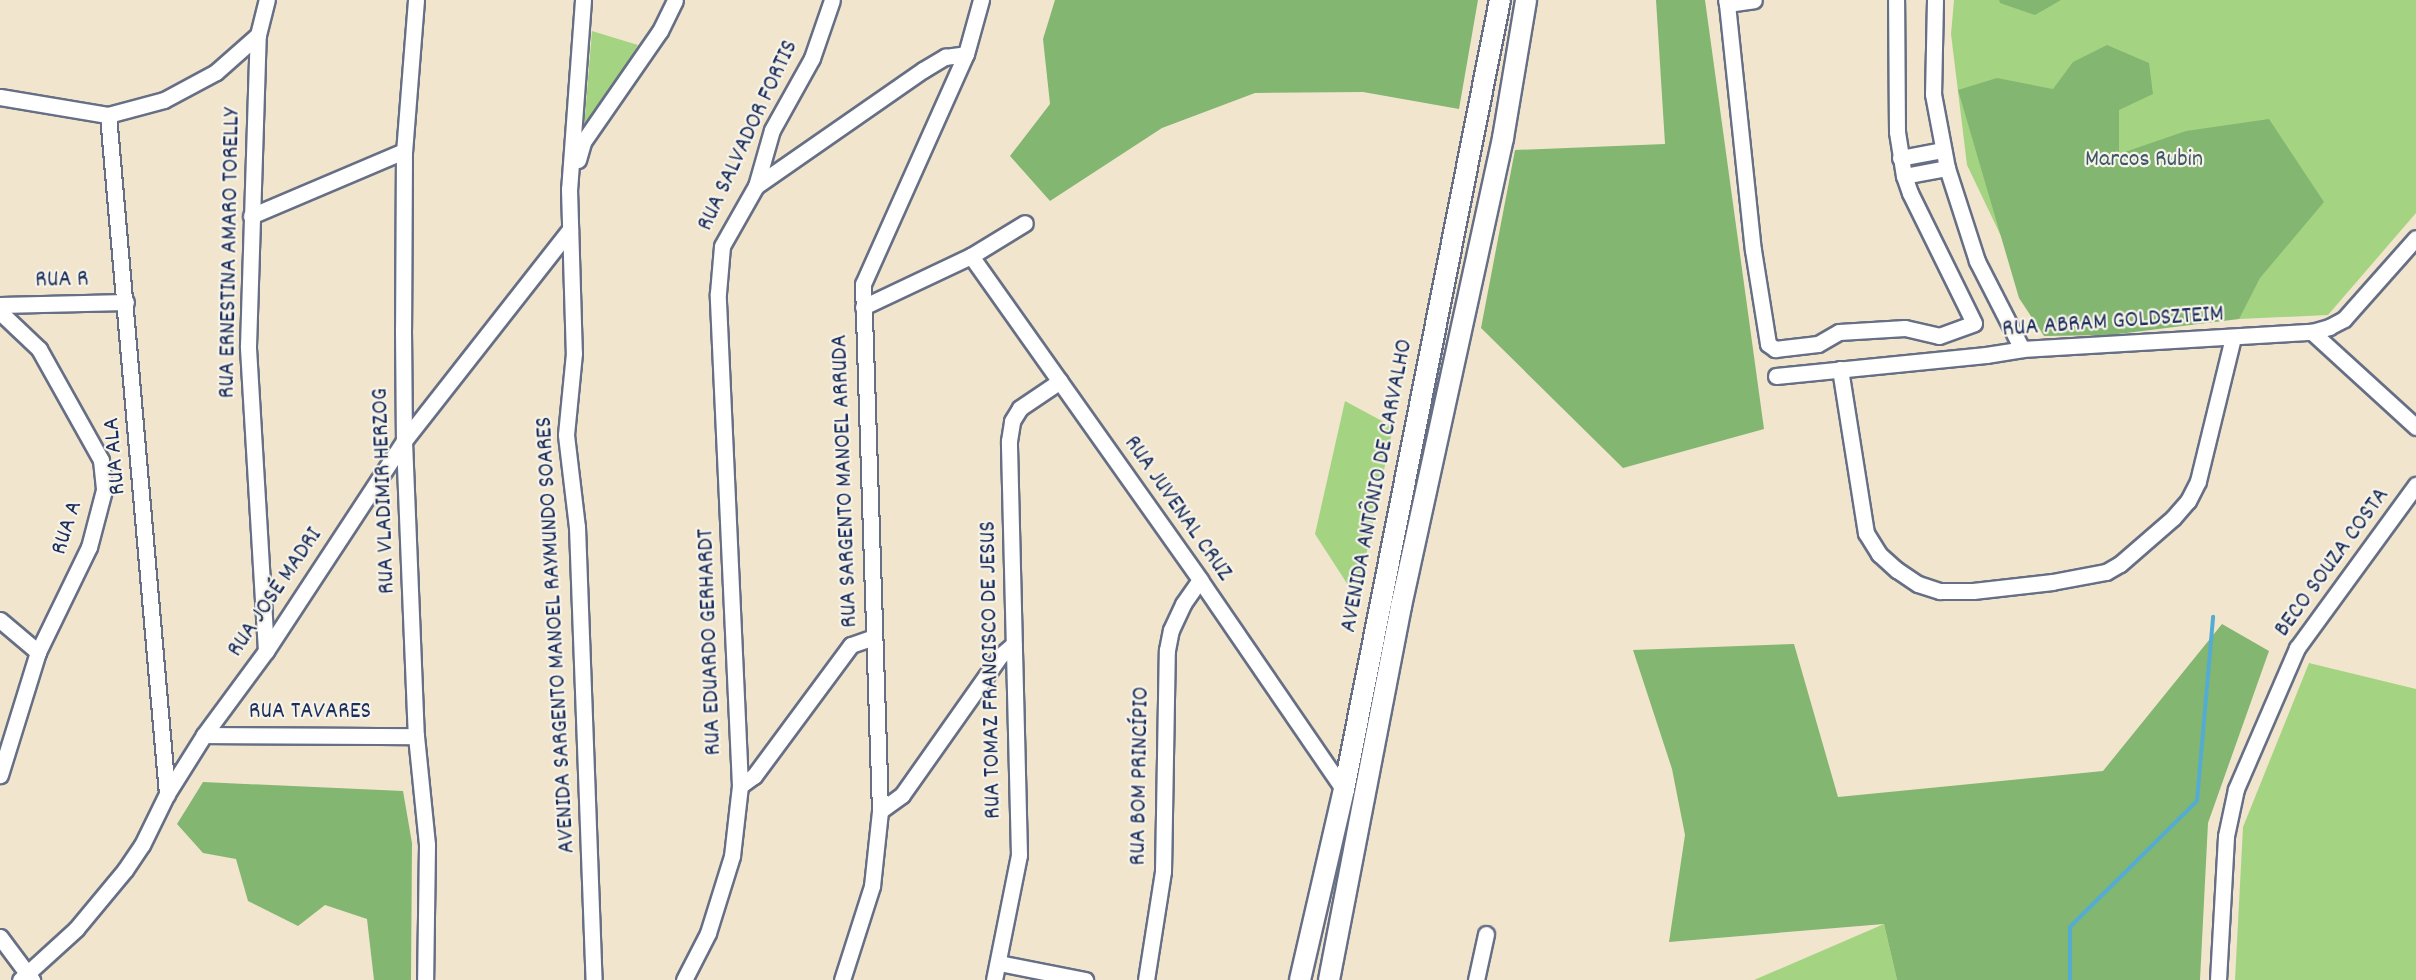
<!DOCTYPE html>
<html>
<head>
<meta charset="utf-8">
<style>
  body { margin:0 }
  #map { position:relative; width:2416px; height:980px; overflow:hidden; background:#f1e6cd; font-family:Dekko,sans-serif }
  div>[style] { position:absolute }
  .green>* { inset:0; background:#a4d482 }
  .forest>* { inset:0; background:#83b670 }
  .stream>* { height:4px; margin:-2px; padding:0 2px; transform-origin:2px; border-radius:2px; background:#55acd2 }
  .roads { filter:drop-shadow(2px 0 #666f85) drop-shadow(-2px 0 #666f85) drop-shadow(0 2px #666f85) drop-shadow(0 -2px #666f85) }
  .minor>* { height:15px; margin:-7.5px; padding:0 7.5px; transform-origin:7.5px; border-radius:7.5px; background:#fff }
  .major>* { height:20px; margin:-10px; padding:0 10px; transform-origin:10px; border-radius:10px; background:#fff }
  span { translate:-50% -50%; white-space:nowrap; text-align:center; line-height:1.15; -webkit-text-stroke:4.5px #f7f3e8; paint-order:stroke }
  .street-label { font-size:24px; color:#1b2f5e }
  .park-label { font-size:24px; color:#3d5867 }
</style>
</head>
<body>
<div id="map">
  <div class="green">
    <div style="clip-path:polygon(1954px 0,2416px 0,2416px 213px,2328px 315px,2045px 328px,1967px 165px,1951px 34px)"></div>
    <div style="clip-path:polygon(592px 31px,638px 45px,583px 140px)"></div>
    <div style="clip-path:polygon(1345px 401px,1393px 427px,1357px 599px,1315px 534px)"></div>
    <div style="clip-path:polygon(2309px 663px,2416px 689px,2416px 980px,2235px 980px,2243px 827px)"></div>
    <div style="clip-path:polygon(1884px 924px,1897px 980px,1754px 980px)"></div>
  </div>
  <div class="forest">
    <div style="clip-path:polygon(1055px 0,1478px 0,1459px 109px,1363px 92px,1255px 93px,1162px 128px,1050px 201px,1010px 156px,1050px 104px,1043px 39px)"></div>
    <div style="clip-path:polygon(1656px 0,1705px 0,1764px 429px,1623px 468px,1481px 328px,1515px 150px,1665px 144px)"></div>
    <div style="clip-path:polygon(1999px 0,2061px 0,2035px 15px,2000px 3px)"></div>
    <div style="clip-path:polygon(2107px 45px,2149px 63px,2153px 94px,2119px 110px,2119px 154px,2186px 131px,2269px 119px,2324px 202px,2260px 278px,2239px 319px,2110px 335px,2044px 336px,2019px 298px,1958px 90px,1997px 78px,2053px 89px,2073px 62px)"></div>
    <div style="clip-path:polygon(2222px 624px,2269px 651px,2208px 823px,2200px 980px,1897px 980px,1884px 924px,1669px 942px,1685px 835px,1672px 769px,1633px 650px,1794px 644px,1838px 797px,2103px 771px)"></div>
    <div style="clip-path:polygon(203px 782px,403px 791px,412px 843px,411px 980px,374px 980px,367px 919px,325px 905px,298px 926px,248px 901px,236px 859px,203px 853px,177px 824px)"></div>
  </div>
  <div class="stream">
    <div style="left:2070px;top:980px;width:53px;rotate:-90deg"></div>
    <div style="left:2070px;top:927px;width:179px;rotate:-44.8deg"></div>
    <div style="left:2197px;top:801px;width:185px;rotate:-85deg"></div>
  </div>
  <div class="roads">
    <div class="minor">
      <div style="left:416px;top:0;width:151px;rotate:94.5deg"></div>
      <div style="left:404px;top:151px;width:178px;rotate:90.3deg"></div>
      <div style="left:403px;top:329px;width:112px;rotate:89.5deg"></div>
      <div style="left:404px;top:441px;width:295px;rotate:87.7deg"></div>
      <div style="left:416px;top:736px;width:110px;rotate:84.2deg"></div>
      <div style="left:427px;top:845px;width:135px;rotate:90.8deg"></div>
      <div style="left:583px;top:0;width:190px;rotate:94.2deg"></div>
      <div style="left:569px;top:189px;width:164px;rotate:88.3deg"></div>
      <div style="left:574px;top:353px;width:82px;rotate:95.6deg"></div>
      <div style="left:566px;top:435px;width:93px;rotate:83.2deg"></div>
      <div style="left:577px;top:527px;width:453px;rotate:87.9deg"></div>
      <div style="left:1726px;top:0;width:4px;rotate:76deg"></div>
      <div style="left:1727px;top:4px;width:27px;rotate:-8deg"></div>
      <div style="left:1935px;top:0;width:94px;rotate:91.2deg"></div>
      <div style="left:1933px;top:94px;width:75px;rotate:79.3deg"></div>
      <div style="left:1947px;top:168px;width:98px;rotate:72.1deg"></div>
      <div style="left:1977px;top:261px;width:99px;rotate:62.9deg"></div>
      <div style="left:1727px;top:4px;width:247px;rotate:84deg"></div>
      <div style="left:1753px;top:250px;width:95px;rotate:80.9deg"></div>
      <div style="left:1768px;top:344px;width:9px;rotate:36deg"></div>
      <div style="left:1775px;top:349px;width:43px;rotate:-6.6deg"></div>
      <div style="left:1818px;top:344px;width:24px;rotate:-30deg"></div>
      <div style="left:1839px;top:332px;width:66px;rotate:-3.5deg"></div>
      <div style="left:1905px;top:328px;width:35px;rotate:13deg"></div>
      <div style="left:1939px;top:336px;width:37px;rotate:-20deg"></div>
      <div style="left:1974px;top:323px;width:145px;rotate:-116.2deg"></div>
      <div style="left:1910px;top:193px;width:18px;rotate:-109deg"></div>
      <div style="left:1904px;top:176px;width:45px;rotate:-99deg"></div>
      <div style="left:1897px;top:132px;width:132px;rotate:-90.4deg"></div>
      <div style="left:0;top:97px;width:109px;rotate:9.5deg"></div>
      <div style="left:108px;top:115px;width:58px;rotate:-15deg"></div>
      <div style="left:164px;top:100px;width:59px;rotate:-28.3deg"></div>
      <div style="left:216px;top:72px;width:56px;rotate:-41.4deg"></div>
      <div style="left:108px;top:115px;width:682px;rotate:85.03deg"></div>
      <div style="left:1900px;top:158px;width:44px;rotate:-10.5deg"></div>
      <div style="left:578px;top:160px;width:19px;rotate:-74deg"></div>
      <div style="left:583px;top:142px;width:135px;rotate:-55.3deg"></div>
      <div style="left:660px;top:31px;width:34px;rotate:-64deg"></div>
      <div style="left:1904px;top:176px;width:44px;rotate:-10.5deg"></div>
      <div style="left:756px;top:186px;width:203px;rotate:-34.8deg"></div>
      <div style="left:923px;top:70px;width:26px;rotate:-31deg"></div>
      <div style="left:945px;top:57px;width:21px;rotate:-8deg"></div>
      <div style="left:251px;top:216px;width:166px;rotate:-23deg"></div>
      <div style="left:971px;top:256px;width:397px;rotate:54.7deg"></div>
      <div style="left:1200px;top:580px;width:255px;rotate:55.6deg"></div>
      <div style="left:0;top:305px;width:126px;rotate:-1.4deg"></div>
      <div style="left:863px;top:307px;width:119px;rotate:-25.3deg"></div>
      <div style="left:971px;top:256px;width:63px;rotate:-31.4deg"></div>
      <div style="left:0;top:312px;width:54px;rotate:43.5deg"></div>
      <div style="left:39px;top:349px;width:127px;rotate:60.8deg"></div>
      <div style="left:101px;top:460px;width:30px;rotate:84deg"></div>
      <div style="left:104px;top:490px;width:59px;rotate:104.7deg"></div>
      <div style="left:89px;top:547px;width:117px;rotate:115.9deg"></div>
      <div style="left:38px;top:652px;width:129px;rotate:107.2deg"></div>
      <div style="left:2312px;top:332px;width:141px;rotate:42.4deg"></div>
      <div style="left:1840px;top:369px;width:166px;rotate:81deg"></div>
      <div style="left:1866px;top:533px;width:25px;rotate:58deg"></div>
      <div style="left:1879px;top:554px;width:24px;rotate:42deg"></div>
      <div style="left:1897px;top:570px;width:25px;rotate:34deg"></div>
      <div style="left:1918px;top:584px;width:23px;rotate:18deg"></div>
      <div style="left:1940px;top:591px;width:33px"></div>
      <div style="left:1973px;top:591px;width:80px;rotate:-6.5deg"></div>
      <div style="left:2052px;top:582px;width:55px;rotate:-10.5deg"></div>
      <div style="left:2106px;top:572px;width:16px;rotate:-30deg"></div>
      <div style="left:2120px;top:564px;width:70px;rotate:-41deg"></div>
      <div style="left:2173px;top:518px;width:23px;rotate:-49deg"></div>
      <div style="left:2188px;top:501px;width:22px;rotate:-63deg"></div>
      <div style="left:2198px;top:481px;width:148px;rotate:-76.3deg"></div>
      <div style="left:1776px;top:376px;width:211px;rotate:-5.7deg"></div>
      <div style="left:1986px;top:355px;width:36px;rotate:-9deg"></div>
      <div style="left:2022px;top:349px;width:290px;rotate:-3.4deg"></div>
      <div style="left:2312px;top:332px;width:18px;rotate:-16deg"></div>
      <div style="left:2329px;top:327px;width:17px;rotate:-28deg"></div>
      <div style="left:2344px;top:319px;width:108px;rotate:-48.4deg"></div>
      <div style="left:0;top:620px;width:50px;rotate:40.1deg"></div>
      <div style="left:266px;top:651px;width:306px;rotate:-93.4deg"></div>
      <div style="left:248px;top:346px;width:311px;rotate:-88.2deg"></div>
      <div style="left:258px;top:35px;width:36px;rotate:-76deg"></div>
      <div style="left:204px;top:735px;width:212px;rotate:0.3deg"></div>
      <div style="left:740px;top:786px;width:17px;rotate:-36deg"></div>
      <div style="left:754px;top:776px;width:163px;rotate:-53.5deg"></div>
      <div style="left:851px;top:645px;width:24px;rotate:-19deg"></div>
      <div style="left:880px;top:811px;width:27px;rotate:-36deg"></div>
      <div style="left:902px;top:795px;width:170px;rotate:-54.8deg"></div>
      <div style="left:1000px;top:656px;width:18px;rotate:-41deg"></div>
      <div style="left:0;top:937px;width:54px;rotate:53.3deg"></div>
      <div style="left:999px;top:963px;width:88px;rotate:11.2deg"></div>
      <div style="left:20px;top:980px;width:76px;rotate:-42.3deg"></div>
      <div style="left:76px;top:929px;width:77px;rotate:-50.3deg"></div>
      <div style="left:125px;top:870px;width:30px;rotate:-56deg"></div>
      <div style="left:142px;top:845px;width:57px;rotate:-63.9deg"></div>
      <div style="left:167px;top:794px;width:70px;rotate:-57.9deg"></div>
      <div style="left:204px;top:735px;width:104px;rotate:-53.6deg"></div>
      <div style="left:266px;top:651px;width:251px;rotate:-56.7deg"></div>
      <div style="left:404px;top:441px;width:269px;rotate:-51.9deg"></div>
      <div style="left:684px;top:980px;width:53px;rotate:-62.9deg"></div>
      <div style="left:708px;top:933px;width:81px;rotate:-72.7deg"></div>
      <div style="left:732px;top:856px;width:70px;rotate:-83.5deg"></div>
      <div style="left:740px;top:786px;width:493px;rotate:-92.6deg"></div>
      <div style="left:718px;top:293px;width:47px;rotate:-85.1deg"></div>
      <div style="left:722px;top:246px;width:69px;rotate:-60.5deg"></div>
      <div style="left:756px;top:186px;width:58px;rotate:-74.1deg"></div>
      <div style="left:772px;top:130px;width:82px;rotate:-60.9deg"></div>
      <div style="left:812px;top:58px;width:61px;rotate:-71deg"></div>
      <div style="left:842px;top:980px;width:99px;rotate:-72.3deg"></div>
      <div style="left:872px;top:886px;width:75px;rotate:-83.9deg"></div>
      <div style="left:880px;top:811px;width:527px;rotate:-91.85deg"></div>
      <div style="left:863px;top:284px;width:252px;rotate:-65.9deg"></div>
      <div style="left:966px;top:54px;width:56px;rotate:-74.5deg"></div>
      <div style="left:994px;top:980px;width:127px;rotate:-78.7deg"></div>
      <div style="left:1019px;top:855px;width:414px;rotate:-91.4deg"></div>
      <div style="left:1009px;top:441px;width:20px;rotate:-81deg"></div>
      <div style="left:1012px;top:421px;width:15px;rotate:-58deg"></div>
      <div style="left:1020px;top:408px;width:48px;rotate:-34deg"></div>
      <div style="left:1146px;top:980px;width:110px;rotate:-81.1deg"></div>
      <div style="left:1163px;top:871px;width:221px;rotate:-89deg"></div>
      <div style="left:1167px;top:650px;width:20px;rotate:-79deg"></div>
      <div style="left:1171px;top:630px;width:29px;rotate:-65deg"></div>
      <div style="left:1183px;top:604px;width:29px;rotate:-55deg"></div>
      <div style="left:1476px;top:980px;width:47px;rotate:-77.7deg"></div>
      <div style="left:2218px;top:980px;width:144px;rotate:-86.8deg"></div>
      <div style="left:2226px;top:836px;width:48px;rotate:-78deg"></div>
      <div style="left:2236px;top:789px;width:154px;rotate:-66.6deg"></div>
      <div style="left:2297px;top:648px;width:202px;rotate:-53.9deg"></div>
    </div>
    <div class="major">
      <div style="left:1300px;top:980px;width:195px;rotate:-77deg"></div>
      <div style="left:1344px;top:790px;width:805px;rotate:-78.83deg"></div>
      <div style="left:1329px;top:980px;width:381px;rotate:-79.1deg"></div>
      <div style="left:1401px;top:606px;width:479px;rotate:-77.7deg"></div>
      <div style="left:1503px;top:138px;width:140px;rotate:-80.5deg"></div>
    </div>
  </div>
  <div class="street-label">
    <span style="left:749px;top:136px;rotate:-65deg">RUA SALVADOR FORTIS</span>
    <span style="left:231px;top:253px;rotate:-89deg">RUA ERNESTINA AMARO TORELLY</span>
    <span style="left:62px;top:281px;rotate:-1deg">RUA R</span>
    <span style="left:2113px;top:323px;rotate:-4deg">RUA ABRAM GOLDSZTEIM</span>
    <span style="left:116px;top:456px;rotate:-95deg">RUA ALA</span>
    <span style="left:846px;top:481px;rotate:-92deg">RUA SARGENTO MANOEL ARRUDA</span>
    <span style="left:1378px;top:486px;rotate:-79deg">AVENIDA ANTÔNIO DE CARVALHO</span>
    <span style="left:385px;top:491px;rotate:-92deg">RUA VLADIMIR HERZOG</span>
    <span style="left:1177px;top:509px;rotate:55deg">RUA JUVENAL CRUZ</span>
    <span style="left:68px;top:528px;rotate:-72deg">RUA A</span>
    <span style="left:2333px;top:563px;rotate:-54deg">BECO SOUZA COSTA</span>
    <span style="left:276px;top:593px;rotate:-56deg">RUA JOSÉ MADRI</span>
    <span style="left:557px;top:635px;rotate:-93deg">AVENIDA SARGENTO MANOEL RAYMUNDO SOARES</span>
    <span style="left:711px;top:642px;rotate:-92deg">RUA EDUARDO GERHARDT</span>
    <span style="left:992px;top:670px;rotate:-91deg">RUA TOMAZ FRANCISCO DE JESUS</span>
    <span style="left:310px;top:713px">RUA TAVARES</span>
    <span style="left:1141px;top:776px;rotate:-89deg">RUA BOM PRINCÍPIO</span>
  </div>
  <div class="park-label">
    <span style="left:2144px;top:161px">Marcos Rubin</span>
  </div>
</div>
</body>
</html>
